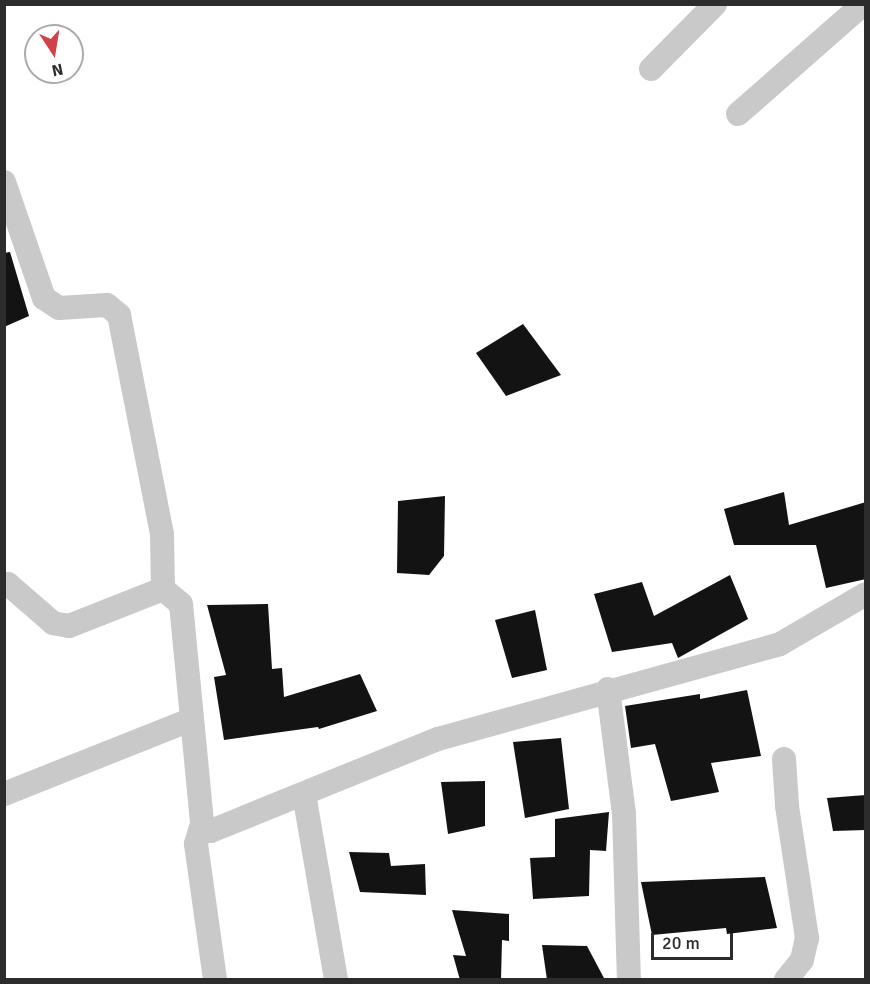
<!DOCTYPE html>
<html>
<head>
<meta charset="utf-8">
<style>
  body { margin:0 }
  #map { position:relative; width:870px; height:984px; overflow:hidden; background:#fff; font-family:Signika,sans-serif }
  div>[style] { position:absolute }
  .building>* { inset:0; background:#131313 }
  .minor>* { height:24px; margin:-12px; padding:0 12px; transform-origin:12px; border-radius:12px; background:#c9c9c9 }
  span { translate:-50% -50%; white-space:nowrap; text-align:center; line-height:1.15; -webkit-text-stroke:6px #fff; paint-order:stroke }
  .frame { position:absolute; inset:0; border:6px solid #2c2c2c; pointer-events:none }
  .north { position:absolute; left:24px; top:24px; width:60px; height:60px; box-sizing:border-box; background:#fff; border:2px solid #ababab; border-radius:50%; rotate:168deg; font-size:16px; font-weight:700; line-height:24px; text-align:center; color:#2c2c2c }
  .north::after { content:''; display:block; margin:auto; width:21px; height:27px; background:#d04149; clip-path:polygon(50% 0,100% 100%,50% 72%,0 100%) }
  .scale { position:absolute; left:651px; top:933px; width:82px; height:27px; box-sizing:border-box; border:3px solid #2c2c2c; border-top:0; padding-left:8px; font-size:18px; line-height:21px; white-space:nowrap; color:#2c2c2c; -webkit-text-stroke:4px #fff; paint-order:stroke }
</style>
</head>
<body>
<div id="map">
  <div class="building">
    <div style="clip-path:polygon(10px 252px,29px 316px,4px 327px,4px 253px)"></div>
    <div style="clip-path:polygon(523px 324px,561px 375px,506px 396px,476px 353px)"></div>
    <div style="clip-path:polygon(784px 492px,789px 525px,866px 502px,866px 579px,826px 588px,816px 545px,734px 545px,724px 509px)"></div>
    <div style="clip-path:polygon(445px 496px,444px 556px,429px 575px,397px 573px,398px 501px)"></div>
    <div style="clip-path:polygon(730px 575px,748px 619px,678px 658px,672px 643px,612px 652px,594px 594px,642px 582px,654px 616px)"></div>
    <div style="clip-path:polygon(268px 604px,272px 669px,282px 668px,284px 697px,360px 674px,377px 711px,319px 729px,318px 727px,224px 740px,214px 677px,226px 675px,207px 605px)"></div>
    <div style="clip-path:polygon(535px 610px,547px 670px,512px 678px,495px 620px)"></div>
    <div style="clip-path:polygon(747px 690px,761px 756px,711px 763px,719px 792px,671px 801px,655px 744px,631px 748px,625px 706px,700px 694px,700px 699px)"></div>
    <div style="clip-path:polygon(561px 738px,569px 809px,525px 818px,513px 742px)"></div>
    <div style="clip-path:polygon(485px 781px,485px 826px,448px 834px,441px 782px)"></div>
    <div style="clip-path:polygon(866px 795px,866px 830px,833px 831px,827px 798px)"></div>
    <div style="clip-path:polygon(609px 812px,606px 851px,590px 850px,589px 896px,533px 899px,530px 858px,555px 857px,555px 819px)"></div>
    <div style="clip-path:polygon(349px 852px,389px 853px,391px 866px,425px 864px,426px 895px,360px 892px)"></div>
    <div style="clip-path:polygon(765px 877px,777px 928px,727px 934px,726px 928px,652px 935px,641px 882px)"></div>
    <div style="clip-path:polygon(452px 910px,509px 914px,509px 941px,502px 940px,501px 980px,460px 980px,453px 955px,466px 956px)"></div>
    <div style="clip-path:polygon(542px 945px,587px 946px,605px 980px,547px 980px)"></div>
  </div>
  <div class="minor">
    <div style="left:651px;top:69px;width:91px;rotate:-45.4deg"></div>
    <div style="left:738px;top:114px;width:167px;rotate:-41.3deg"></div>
    <div style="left:4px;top:182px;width:123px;rotate:71deg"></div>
    <div style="left:44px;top:298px;width:18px;rotate:34deg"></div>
    <div style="left:59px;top:308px;width:48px;rotate:-3.6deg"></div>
    <div style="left:107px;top:305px;width:16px;rotate:40deg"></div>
    <div style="left:119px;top:315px;width:224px;rotate:78.9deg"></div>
    <div style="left:162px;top:535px;width:54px;rotate:88.9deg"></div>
    <div style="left:4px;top:585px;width:4px;rotate:-14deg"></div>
    <div style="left:8px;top:584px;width:60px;rotate:40.9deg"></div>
    <div style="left:53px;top:623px;width:16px;rotate:11deg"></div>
    <div style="left:69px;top:626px;width:101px;rotate:-21.5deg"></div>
    <div style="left:163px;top:589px;width:23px;rotate:40deg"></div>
    <div style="left:181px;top:604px;width:221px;rotate:84.5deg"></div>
    <div style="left:202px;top:824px;width:11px;rotate:38deg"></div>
    <div style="left:211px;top:831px;width:245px;rotate:-22.1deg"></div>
    <div style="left:438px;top:739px;width:355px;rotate:-15.5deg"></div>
    <div style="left:780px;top:644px;width:99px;rotate:-30.2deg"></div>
    <div style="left:608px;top:689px;width:126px;rotate:82.7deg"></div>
    <div style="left:624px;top:814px;width:166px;rotate:88.3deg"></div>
    <div style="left:784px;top:759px;width:47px;rotate:86.3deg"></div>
    <div style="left:787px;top:806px;width:134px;rotate:81.4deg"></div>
    <div style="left:807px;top:938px;width:23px;rotate:103deg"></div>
    <div style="left:802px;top:960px;width:26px;rotate:129deg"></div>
    <div style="left:4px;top:794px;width:202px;rotate:-21.7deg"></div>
    <div style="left:304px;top:794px;width:189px;rotate:80.2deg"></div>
    <div style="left:202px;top:824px;width:21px;rotate:107deg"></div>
    <div style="left:196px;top:844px;width:137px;rotate:82deg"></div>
  </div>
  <div class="frame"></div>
  <div class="north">N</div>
  <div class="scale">20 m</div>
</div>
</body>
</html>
